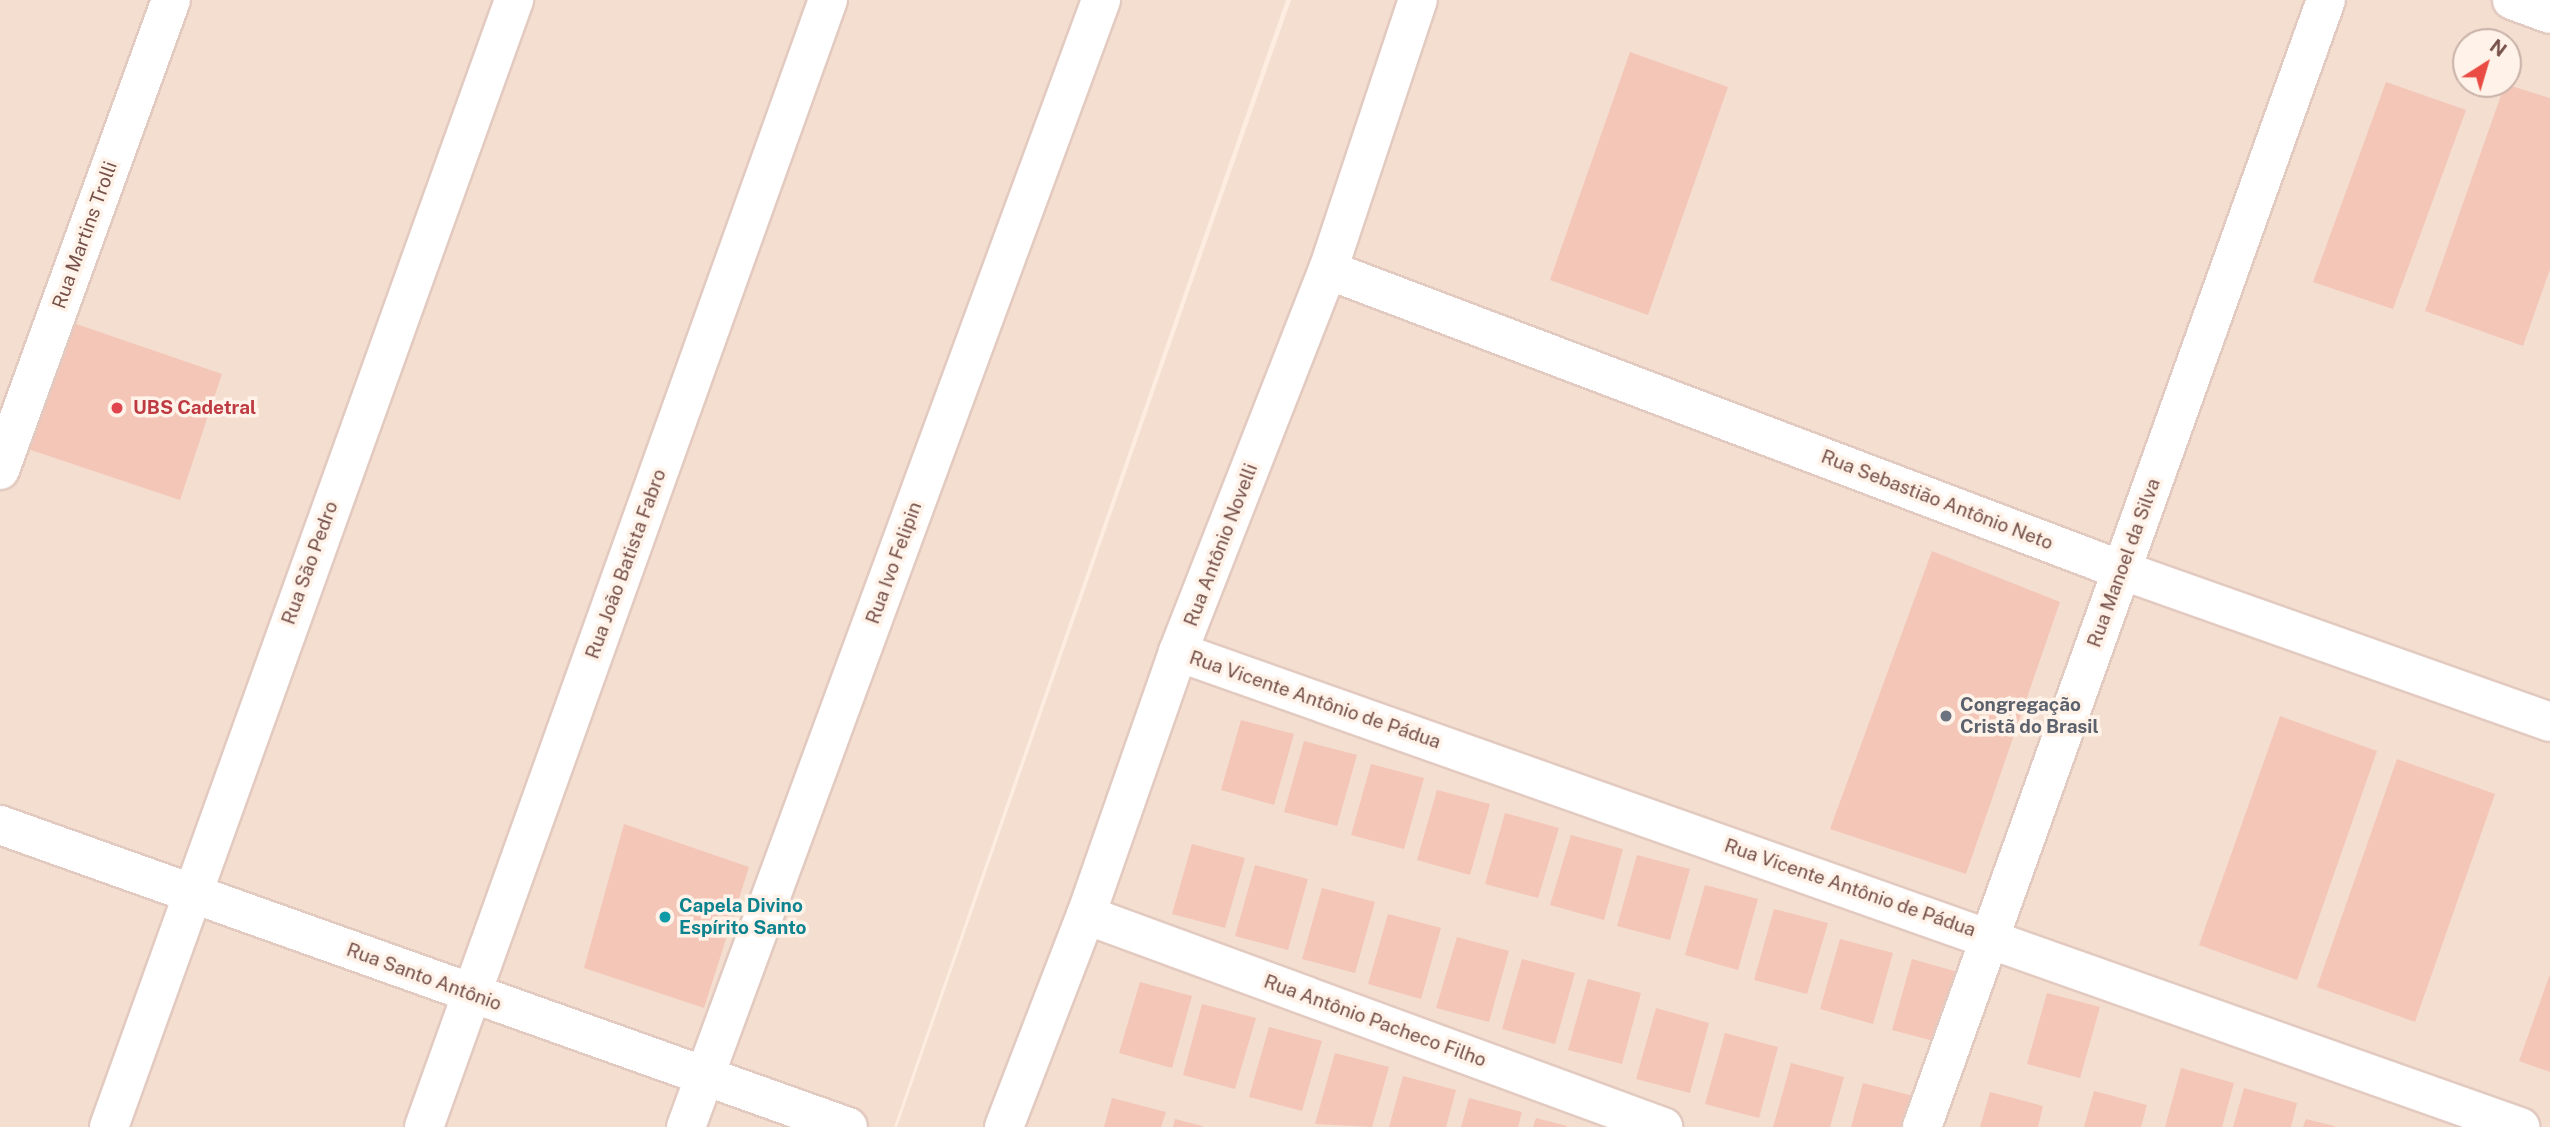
<!DOCTYPE html>
<html>
<head>
<meta charset="utf-8">
<style>
  body { margin:0 }
  #map { position:relative; width:2550px; height:1127px; overflow:hidden; background:#fdede1; font-family:"Public Sans",sans-serif }
  div>[style] { position:absolute }
  .residential>* { inset:0; background:#f4ded0 }
  .building>* { inset:0; background:#f3c6b8 }
  .roads { filter:drop-shadow(2px 0 #e3cac0) drop-shadow(-2px 0 #e3cac0) drop-shadow(0 2px #e3cac0) drop-shadow(0 -2px #e3cac0) }
  .street>* { height:38px; margin:-19px; padding:0 19px; transform-origin:19px; border-radius:19px; background:#fff }
  .dots>* { width:19px; height:19px; translate:-50% -50%; box-sizing:border-box; border:4px solid #fff2e8; border-radius:50% }
  span { translate:-50% -50%; white-space:nowrap; text-align:center; line-height:1.15; -webkit-text-stroke:7px #fff2e8; paint-order:stroke }
  .street-label { font-size:19px; color:#755048 }
  .health-label { font-size:19px; color:#be3a42; font-weight:700 }
  .left { translate:0 -50%; text-align:left }
  .worship-label { font-size:19px; color:#5b616d; font-weight:700 }
  .culture-label { font-size:19px; color:#0d838f; font-weight:700 }
  .north { position:absolute; left:2452px; top:28px; width:70px; height:70px; box-sizing:border-box; background:#fff2e8; border:2px solid #c8b1a8; border-radius:50%; rotate:37deg; font-size:19px; font-weight:700; line-height:28px; text-align:center; color:#755048 }
  .north::after { content:''; display:block; margin:auto; width:24px; height:32px; background:#ea4c43; clip-path:polygon(50% 0,100% 100%,50% 72%,0 100%) }
</style>
</head>
<body>
<div id="map">
  <div class="residential">
    <div style="clip-path:polygon(0 0,1286px 0,894px 1127px,0 1127px)"></div>
    <div style="clip-path:polygon(evenodd,1291px 0,2550px 0,2550px 1127px,897px 1127px,1291px 0,2466px 42px,2508px 42px,2508px 84px,2466px 84px,2466px 42px)"></div>
  </div>
  <div class="building">
    <div style="clip-path:polygon(1630px 52px,1728px 87px,1648px 315px,1550px 280px)"></div>
    <div style="clip-path:polygon(2386px 82px,2466px 110px,2393px 309px,2313px 282px)"></div>
    <div style="clip-path:polygon(2505px 84px,2550px 98px,2550px 269px,2523px 346px,2425px 311px)"></div>
    <div style="clip-path:polygon(56px 317px,222px 374px,180px 500px,10px 443px)"></div>
    <div style="clip-path:polygon(1932px 551px,2060px 602px,1966px 874px,1830px 829px)"></div>
    <div style="clip-path:polygon(2280px 716px,2377px 751px,2297px 980px,2199px 945px)"></div>
    <div style="clip-path:polygon(1241px 720px,1294px 734px,1274px 805px,1221px 790px)"></div>
    <div style="clip-path:polygon(1304px 741px,1357px 755px,1337px 826px,1284px 812px)"></div>
    <div style="clip-path:polygon(2397px 759px,2495px 794px,2415px 1022px,2317px 987px)"></div>
    <div style="clip-path:polygon(1371px 764px,1424px 778px,1404px 849px,1351px 835px)"></div>
    <div style="clip-path:polygon(1437px 790px,1490px 804px,1470px 875px,1417px 860px)"></div>
    <div style="clip-path:polygon(1505px 813px,1559px 828px,1538px 898px,1485px 884px)"></div>
    <div style="clip-path:polygon(624px 824px,749px 867px,704px 1008px,584px 968px)"></div>
    <div style="clip-path:polygon(1571px 835px,1623px 849px,1604px 920px,1550px 905px)"></div>
    <div style="clip-path:polygon(1192px 844px,1245px 858px,1225px 928px,1172px 914px)"></div>
    <div style="clip-path:polygon(1637px 855px,1690px 869px,1670px 940px,1617px 926px)"></div>
    <div style="clip-path:polygon(1255px 865px,1308px 879px,1288px 950px,1235px 936px)"></div>
    <div style="clip-path:polygon(1705px 885px,1758px 899px,1738px 970px,1685px 955px)"></div>
    <div style="clip-path:polygon(1322px 888px,1375px 902px,1355px 973px,1302px 959px)"></div>
    <div style="clip-path:polygon(1774px 909px,1828px 923px,1807px 994px,1754px 980px)"></div>
    <div style="clip-path:polygon(1388px 914px,1441px 928px,1421px 999px,1368px 984px)"></div>
    <div style="clip-path:polygon(1457px 937px,1509px 951px,1489px 1022px,1436px 1008px)"></div>
    <div style="clip-path:polygon(1840px 939px,1893px 953px,1873px 1024px,1820px 1009px)"></div>
    <div style="clip-path:polygon(1522px 959px,1575px 973px,1555px 1044px,1502px 1029px)"></div>
    <div style="clip-path:polygon(1912px 959px,1965px 974px,1945px 1044px,1892px 1030px)"></div>
    <div style="clip-path:polygon(2550px 974px,2550px 1072px,2519px 1061px)"></div>
    <div style="clip-path:polygon(1588px 979px,1641px 993px,1622px 1064px,1568px 1050px)"></div>
    <div style="clip-path:polygon(1140px 982px,1192px 996px,1172px 1068px,1119px 1053px)"></div>
    <div style="clip-path:polygon(2047px 993px,2100px 1007px,2080px 1078px,2027px 1064px)"></div>
    <div style="clip-path:polygon(1202px 1004px,1256px 1018px,1235px 1089px,1183px 1075px)"></div>
    <div style="clip-path:polygon(1656px 1008px,1709px 1023px,1690px 1093px,1636px 1079px)"></div>
    <div style="clip-path:polygon(1269px 1027px,1322px 1041px,1302px 1111px,1249px 1097px)"></div>
    <div style="clip-path:polygon(1725px 1033px,1778px 1047px,1759px 1118px,1705px 1104px)"></div>
    <div style="clip-path:polygon(1335px 1053px,1389px 1067px,1372px 1127px,1315px 1124px)"></div>
    <div style="clip-path:polygon(1791px 1063px,1844px 1077px,1830px 1127px,1773px 1127px)"></div>
    <div style="clip-path:polygon(2181px 1068px,2234px 1083px,2222px 1127px,2165px 1127px)"></div>
    <div style="clip-path:polygon(1403px 1076px,1456px 1090px,1446px 1127px,1389px 1127px)"></div>
    <div style="clip-path:polygon(1863px 1083px,1917px 1097px,1908px 1127px,1851px 1127px)"></div>
    <div style="clip-path:polygon(2244px 1088px,2297px 1103px,2291px 1127px,2233px 1127px)"></div>
    <div style="clip-path:polygon(2094px 1091px,2147px 1105px,2141px 1127px,2084px 1127px)"></div>
    <div style="clip-path:polygon(1990px 1092px,2043px 1106px,2038px 1127px,1980px 1127px)"></div>
    <div style="clip-path:polygon(1112px 1098px,1166px 1112px,1161px 1127px,1104px 1127px)"></div>
    <div style="clip-path:polygon(1469px 1098px,1522px 1112px,1518px 1127px,1461px 1127px)"></div>
    <div style="clip-path:polygon(1536px 1118px,1567px 1126px,1566px 1127px,1533px 1127px)"></div>
    <div style="clip-path:polygon(1175px 1119px,1202px 1126px,1202px 1127px,1173px 1127px)"></div>
    <div style="clip-path:polygon(2306px 1119px,2334px 1126px,2334px 1127px,2303px 1127px)"></div>
  </div>
  <div class="roads">
    <div class="street">
      <div style="left:2512px;top:0;width:40px;rotate:20.2deg"></div>
      <div style="left:1328px;top:270px;width:848px;rotate:20.72deg"></div>
      <div style="left:2121px;top:570px;width:455px;rotate:19.5deg"></div>
      <div style="left:0;top:470px;width:500px;rotate:-70.01deg"></div>
      <div style="left:1178px;top:652px;width:1424px;rotate:19.49deg"></div>
      <div style="left:0;top:825px;width:900px;rotate:19.6deg"></div>
      <div style="left:1086px;top:915px;width:615px;rotate:20.17deg"></div>
      <div style="left:109px;top:1127px;width:1198px;rotate:-70.23deg"></div>
      <div style="left:424px;top:1127px;width:1197px;rotate:-70.28deg"></div>
      <div style="left:686px;top:1127px;width:1201px;rotate:-69.78deg"></div>
      <div style="left:1004px;top:1127px;width:227px;rotate:-68.9deg"></div>
      <div style="left:1086px;top:915px;width:279px;rotate:-70.7deg"></div>
      <div style="left:1178px;top:652px;width:410px;rotate:-68.6deg"></div>
      <div style="left:1328px;top:270px;width:285px;rotate:-71.6deg"></div>
      <div style="left:1922px;top:1127px;width:1197px;rotate:-70.28deg"></div>
    </div>
  </div>
  <div class="dots">
    <div style="left:117px;top:408px;background:#e0444e"></div>
    <div style="left:1946px;top:716px;background:#6b7280"></div>
    <div style="left:665px;top:917px;background:#0f9aa8"></div>
  </div>
  <div class="street-label">
    <span style="left:85px;top:235px;rotate:-70deg">Rua Martins Trolli</span>
    <span style="left:1937px;top:500px;rotate:21deg">Rua Sebastião Antônio Neto</span>
    <span style="left:1221px;top:545px;rotate:-69deg">Rua Antônio Novelli</span>
    <span style="left:310px;top:563px;rotate:-70deg">Rua São Pedro</span>
    <span style="left:894px;top:563px;rotate:-70deg">Rua Ivo Felipin</span>
    <span style="left:2124px;top:563px;rotate:-70deg">Rua Manoel da Silva</span>
    <span style="left:626px;top:564px;rotate:-70deg">Rua João Batista Fabro</span>
    <span style="left:1315px;top:700px;rotate:19deg">Rua Vicente Antônio de Pádua</span>
    <span style="left:1850px;top:888px;rotate:19deg">Rua Vicente Antônio de Pádua</span>
    <span style="left:424px;top:977px;rotate:20deg">Rua Santo Antônio</span>
    <span style="left:1375px;top:1021px;rotate:20deg">Rua Antônio Pacheco Filho</span>
  </div>
  <div class="health-label">
    <span class="left" style="left:133px;top:408px">UBS Cadetral</span>
  </div>
  <div class="worship-label">
    <span class="left" style="left:1960px;top:716px">Congregação<br>Cristã do Brasil</span>
  </div>
  <div class="culture-label">
    <span class="left" style="left:679px;top:917px">Capela Divino<br>Espírito Santo</span>
  </div>
  <div class="north">N</div>
</div>
</body>
</html>
